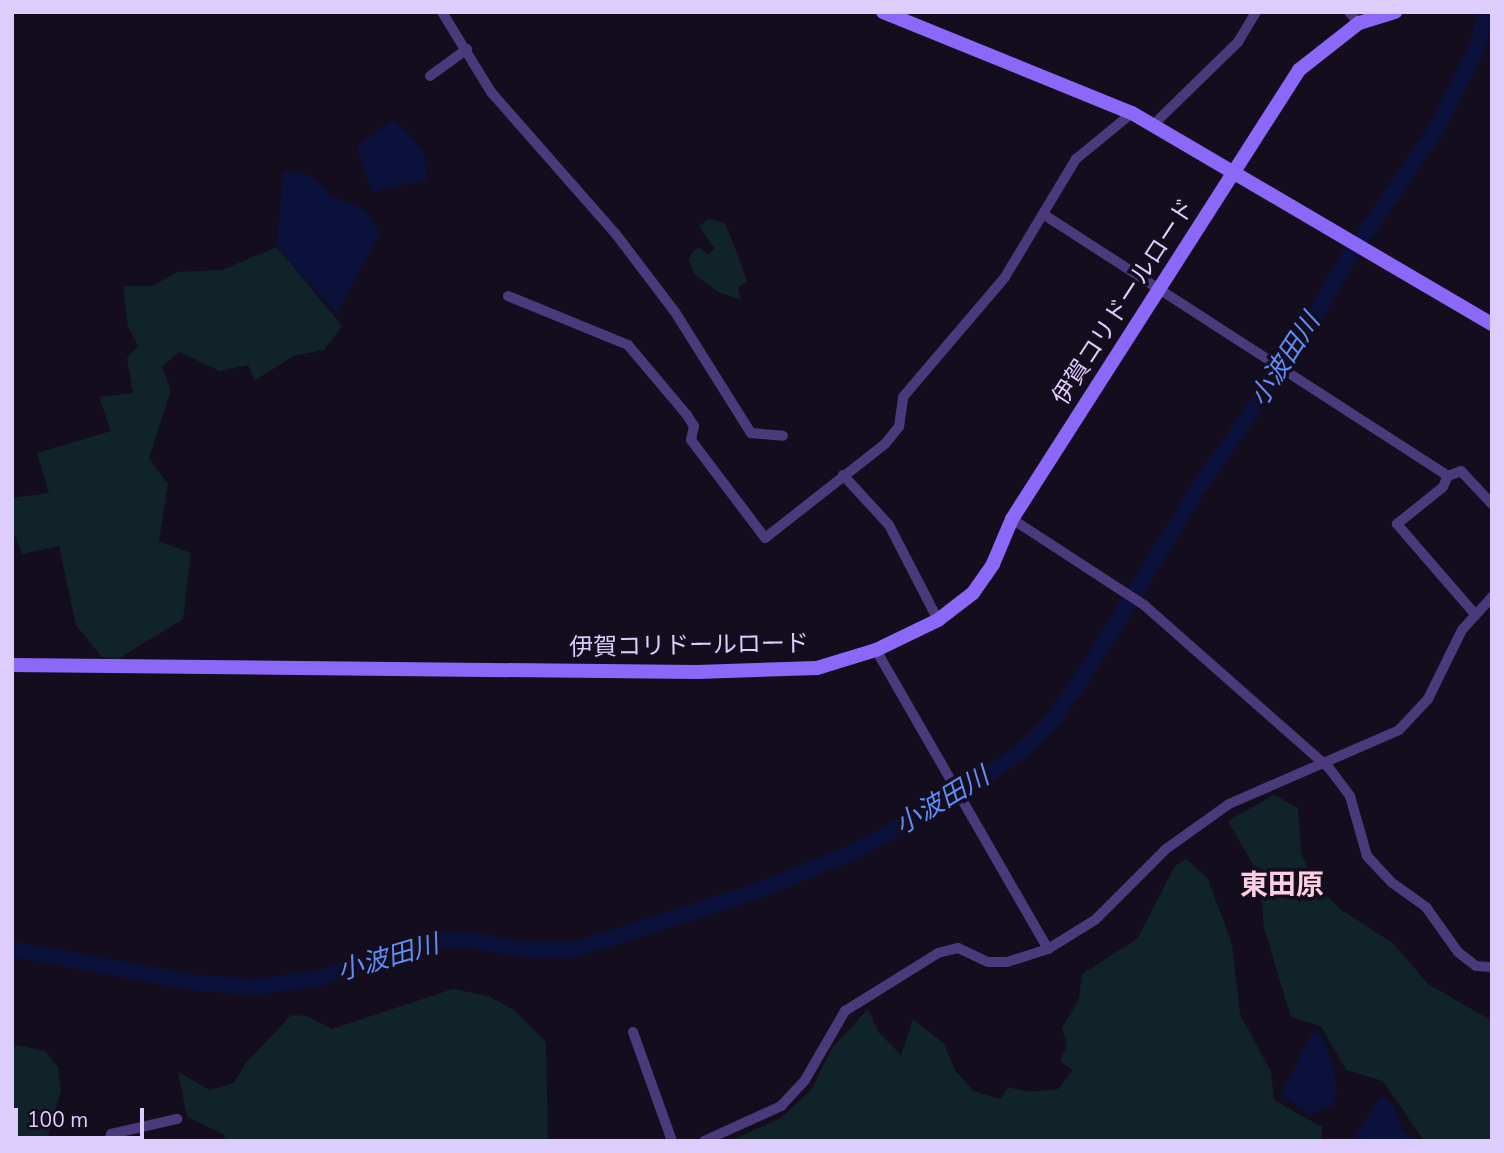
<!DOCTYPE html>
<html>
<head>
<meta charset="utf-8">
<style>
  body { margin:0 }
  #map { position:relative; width:1504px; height:1153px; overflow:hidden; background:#140d1e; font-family:"Nunito Sans","Noto Sans JP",sans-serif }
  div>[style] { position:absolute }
  .green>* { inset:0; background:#102328 }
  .water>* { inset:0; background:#0b113a }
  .river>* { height:16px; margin:-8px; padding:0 8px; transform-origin:8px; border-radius:8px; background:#0b113a }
  .street>* { height:10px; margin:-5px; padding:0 5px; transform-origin:5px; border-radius:5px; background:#4b3a7b }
  .secondary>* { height:14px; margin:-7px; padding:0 7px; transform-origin:7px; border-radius:7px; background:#8c68f9 }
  span { translate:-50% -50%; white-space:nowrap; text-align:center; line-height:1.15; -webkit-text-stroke:7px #140d1e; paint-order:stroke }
  .street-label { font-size:24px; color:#ddcdfd }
  .water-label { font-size:26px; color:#5f8ef8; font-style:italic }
  .quarter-label { font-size:28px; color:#fdcee1; font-weight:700 }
  .frame { position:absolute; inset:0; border:14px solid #ddcdfd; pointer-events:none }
  .scale { position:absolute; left:14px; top:1108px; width:130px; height:32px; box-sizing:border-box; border:4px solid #ddcdfd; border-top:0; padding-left:9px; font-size:21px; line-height:24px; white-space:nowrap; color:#ddcdfd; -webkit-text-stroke:5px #140d1e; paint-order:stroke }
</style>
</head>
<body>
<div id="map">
  <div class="green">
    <div style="clip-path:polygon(709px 219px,725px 223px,742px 266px,747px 282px,738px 287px,741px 300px,718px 292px,694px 274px,689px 260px,693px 251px,699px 248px,709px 255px,714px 248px,699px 226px)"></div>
    <div style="clip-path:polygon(277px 247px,342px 326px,324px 350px,294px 356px,255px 380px,248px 365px,220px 371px,179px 352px,162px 367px,171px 390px,149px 458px,168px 484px,159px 541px,191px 553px,183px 619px,118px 659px,102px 657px,76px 625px,59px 546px,22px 554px,12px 528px,12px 498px,49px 493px,37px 453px,111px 431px,99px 397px,133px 393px,127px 358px,138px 346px,128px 327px,123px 286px,152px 286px,177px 272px,222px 270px)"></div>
    <div style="clip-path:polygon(1274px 795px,1298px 808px,1301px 852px,1313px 883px,1340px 909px,1394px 944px,1428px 984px,1492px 1021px,1492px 1141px,1424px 1141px,1383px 1081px,1346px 1070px,1321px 1026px,1291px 1017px,1264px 928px,1259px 875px,1228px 821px)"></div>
    <div style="clip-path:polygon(1186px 859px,1207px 877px,1232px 944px,1240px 1014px,1271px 1072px,1274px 1100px,1322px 1127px,1322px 1141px,730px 1141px,781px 1118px,811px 1090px,832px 1048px,868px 1009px,879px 1033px,901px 1055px,913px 1019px,944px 1044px,955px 1070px,973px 1091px,1000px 1099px,1008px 1087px,1029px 1092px,1058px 1089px,1073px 1070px,1060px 1061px,1067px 1046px,1062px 1028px,1079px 999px,1082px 974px,1137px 939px,1175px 866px)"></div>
    <div style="clip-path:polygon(453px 989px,488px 996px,513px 1009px,546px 1042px,548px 1141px,224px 1141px,225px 1135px,187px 1117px,178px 1072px,210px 1090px,234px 1083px,246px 1063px,291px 1015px,307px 1016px,332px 1029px)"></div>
    <div style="clip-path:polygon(12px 1044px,45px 1051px,58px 1067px,61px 1090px,47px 1141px,12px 1141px)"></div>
  </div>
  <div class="water">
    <div style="clip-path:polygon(394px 119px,423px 150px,428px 180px,372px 192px,356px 146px)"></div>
    <div style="clip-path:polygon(284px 170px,312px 176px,331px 196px,364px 209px,380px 233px,337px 313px,276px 247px)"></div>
    <div style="clip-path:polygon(1313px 1031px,1322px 1036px,1333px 1064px,1337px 1094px,1333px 1106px,1309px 1114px,1281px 1095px)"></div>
    <div style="clip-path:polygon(1381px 1095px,1395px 1107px,1402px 1130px,1416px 1141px,1352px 1141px)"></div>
  </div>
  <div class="river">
    <div style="left:12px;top:949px;width:188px;rotate:10.4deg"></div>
    <div style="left:197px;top:983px;width:58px;rotate:3.9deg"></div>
    <div style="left:255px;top:987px;width:67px;rotate:-7.8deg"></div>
    <div style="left:321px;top:978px;width:114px;rotate:-18.9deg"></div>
    <div style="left:429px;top:941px;width:40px;rotate:-1.4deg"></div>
    <div style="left:469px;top:940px;width:61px;rotate:9.5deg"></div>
    <div style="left:529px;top:950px;width:44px"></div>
    <div style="left:573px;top:950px;width:191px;rotate:-17.7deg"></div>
    <div style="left:755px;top:892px;width:104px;rotate:-22.1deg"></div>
    <div style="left:851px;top:853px;width:125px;rotate:-28.2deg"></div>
    <div style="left:961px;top:794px;width:76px;rotate:-35.4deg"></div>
    <div style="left:1023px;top:750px;width:44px;rotate:-45deg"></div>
    <div style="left:1054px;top:719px;width:64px;rotate:-55.8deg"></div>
    <div style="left:1090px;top:666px;width:211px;rotate:-58.6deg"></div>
    <div style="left:1200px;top:486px;width:185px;rotate:-55.4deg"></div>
    <div style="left:1305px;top:334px;width:84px;rotate:-60.7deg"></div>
    <div style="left:1346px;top:261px;width:155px;rotate:-55.5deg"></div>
    <div style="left:1434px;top:133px;width:94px;rotate:-63.4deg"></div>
    <div style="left:1476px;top:49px;width:39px;rotate:-73deg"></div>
  </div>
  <div class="street">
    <div style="left:442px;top:12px;width:94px;rotate:58.5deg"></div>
    <div style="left:491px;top:92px;width:188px;rotate:48.7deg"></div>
    <div style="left:615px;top:233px;width:99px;rotate:52.8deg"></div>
    <div style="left:675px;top:312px;width:143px;rotate:57.9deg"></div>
    <div style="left:751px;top:433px;width:32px;rotate:5deg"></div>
    <div style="left:1349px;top:12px;width:15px;rotate:48deg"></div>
    <div style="left:430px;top:76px;width:46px;rotate:-36.1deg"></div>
    <div style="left:1153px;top:125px;width:119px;rotate:-44.3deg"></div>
    <div style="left:1238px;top:42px;width:35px;rotate:-59deg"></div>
    <div style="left:1043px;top:214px;width:482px;rotate:32.9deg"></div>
    <div style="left:508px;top:296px;width:130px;rotate:22.2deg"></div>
    <div style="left:628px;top:345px;width:92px;rotate:49.9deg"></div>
    <div style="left:687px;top:415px;width:13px;rotate:58deg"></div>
    <div style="left:694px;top:426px;width:14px;rotate:102deg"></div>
    <div style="left:691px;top:440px;width:123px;rotate:52.9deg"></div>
    <div style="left:765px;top:538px;width:152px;rotate:-38.1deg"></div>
    <div style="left:885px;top:444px;width:22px;rotate:-51deg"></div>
    <div style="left:899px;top:427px;width:30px;rotate:-82deg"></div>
    <div style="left:903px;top:397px;width:157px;rotate:-49.6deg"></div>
    <div style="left:1005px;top:277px;width:138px;rotate:-59deg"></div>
    <div style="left:1076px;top:159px;width:72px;rotate:-39.4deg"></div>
    <div style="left:843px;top:475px;width:68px;rotate:47.4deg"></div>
    <div style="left:889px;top:525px;width:107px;rotate:62.7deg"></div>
    <div style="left:1012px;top:519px;width:158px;rotate:33.1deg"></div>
    <div style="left:1144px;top:605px;width:247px;rotate:41.4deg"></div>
    <div style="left:1329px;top:768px;width:35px;rotate:53deg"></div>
    <div style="left:1350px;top:796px;width:62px;rotate:74.2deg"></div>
    <div style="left:1367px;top:856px;width:35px;rotate:47deg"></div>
    <div style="left:1391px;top:882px;width:43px;rotate:35.5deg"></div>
    <div style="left:1426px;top:907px;width:55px;rotate:54.6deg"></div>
    <div style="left:1458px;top:952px;width:23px;rotate:38deg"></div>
    <div style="left:1476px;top:966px;width:16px;rotate:4deg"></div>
    <div style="left:1474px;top:613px;width:118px;rotate:-130.9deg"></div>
    <div style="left:1397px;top:524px;width:59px;rotate:-38.8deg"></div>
    <div style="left:1443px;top:487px;width:12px;rotate:-66deg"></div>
    <div style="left:1448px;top:476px;width:14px;rotate:-21deg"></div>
    <div style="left:1461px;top:471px;width:45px;rotate:46.8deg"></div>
    <div style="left:876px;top:650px;width:345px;rotate:60.1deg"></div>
    <div style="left:633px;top:1032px;width:116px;rotate:70.3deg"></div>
    <div style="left:109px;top:1141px;width:7px;rotate:-74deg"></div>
    <div style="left:111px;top:1134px;width:68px;rotate:-12.8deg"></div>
    <div style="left:704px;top:1141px;width:85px;rotate:-24.4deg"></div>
    <div style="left:781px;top:1106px;width:35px;rotate:-47deg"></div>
    <div style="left:805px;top:1080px;width:80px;rotate:-59.9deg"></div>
    <div style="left:845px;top:1011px;width:110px;rotate:-31.9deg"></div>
    <div style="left:938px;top:953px;width:21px;rotate:-14deg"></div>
    <div style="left:958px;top:948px;width:33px;rotate:25deg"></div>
    <div style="left:988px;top:962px;width:19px"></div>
    <div style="left:1007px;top:962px;width:43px;rotate:-17.6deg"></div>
    <div style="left:1048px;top:949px;width:55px;rotate:-31.7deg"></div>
    <div style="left:1095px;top:920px;width:100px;rotate:-45deg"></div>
    <div style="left:1166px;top:849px;width:77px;rotate:-35.5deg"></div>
    <div style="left:1229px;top:804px;width:185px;rotate:-23.5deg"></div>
    <div style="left:1399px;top:730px;width:42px;rotate:-46.9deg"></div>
    <div style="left:1428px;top:699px;width:77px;rotate:-63.8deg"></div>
    <div style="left:1462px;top:630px;width:45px;rotate:-47.7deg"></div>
  </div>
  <div class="secondary">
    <div style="left:883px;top:12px;width:269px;rotate:22.1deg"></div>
    <div style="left:1132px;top:113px;width:417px;rotate:30.4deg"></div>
    <div style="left:12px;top:665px;width:685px;rotate:0.59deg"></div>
    <div style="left:697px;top:672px;width:120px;rotate:-1.9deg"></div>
    <div style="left:817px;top:668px;width:62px;rotate:-17deg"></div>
    <div style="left:876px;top:650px;width:69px;rotate:-25.8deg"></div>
    <div style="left:938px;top:620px;width:44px;rotate:-37.6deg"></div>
    <div style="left:973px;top:593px;width:35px;rotate:-55deg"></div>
    <div style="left:993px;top:564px;width:49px;rotate:-67.1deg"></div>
    <div style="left:1012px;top:519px;width:533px;rotate:-57.41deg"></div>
    <div style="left:1299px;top:70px;width:76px;rotate:-38.1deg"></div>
    <div style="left:1359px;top:23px;width:38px;rotate:-17deg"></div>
  </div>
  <div class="street-label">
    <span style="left:1124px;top:302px;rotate:-57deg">伊賀コリドールロード</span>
    <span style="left:689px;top:646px;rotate:-1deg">伊賀コリドールロード</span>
  </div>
  <div class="water-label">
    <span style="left:1285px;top:360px;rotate:-57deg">小波田川</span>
    <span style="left:942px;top:801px;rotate:-31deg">小波田川</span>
    <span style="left:388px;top:958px;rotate:-16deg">小波田川</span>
  </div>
  <div class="quarter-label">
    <span style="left:1282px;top:885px">東田原</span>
  </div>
  <div class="frame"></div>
  <div class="scale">100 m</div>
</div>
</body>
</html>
